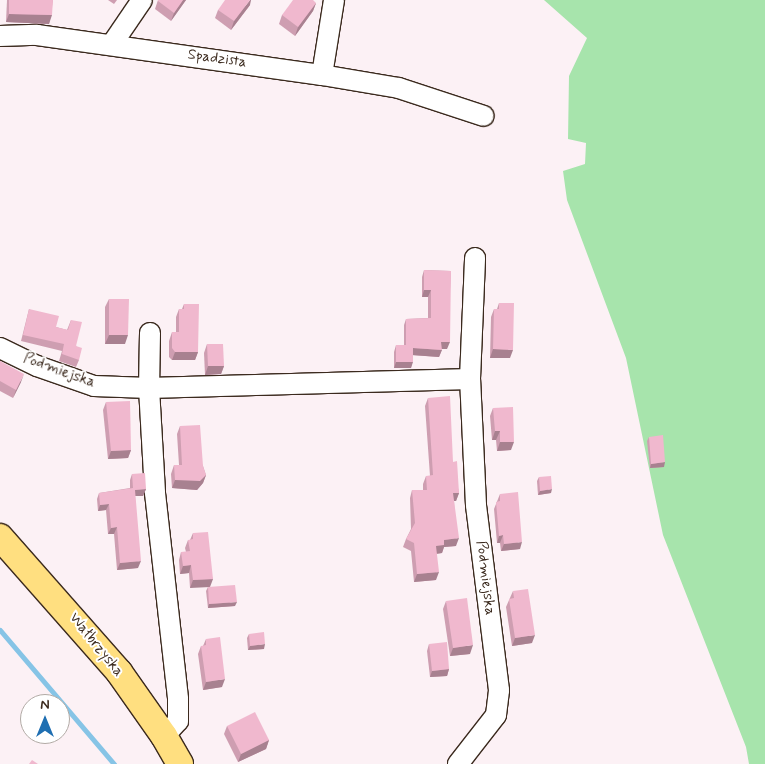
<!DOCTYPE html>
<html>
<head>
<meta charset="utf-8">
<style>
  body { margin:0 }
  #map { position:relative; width:765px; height:764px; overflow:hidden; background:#fcf1f5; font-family:Mynerve,sans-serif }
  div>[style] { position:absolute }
  .green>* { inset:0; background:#a7e4ac }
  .stream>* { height:5px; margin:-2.5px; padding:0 2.5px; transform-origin:2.5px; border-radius:2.5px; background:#86c4e6 }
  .roads { filter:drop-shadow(1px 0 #3b2a1e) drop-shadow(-1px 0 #3b2a1e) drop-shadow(0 1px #3b2a1e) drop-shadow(0 -1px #3b2a1e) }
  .minor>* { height:20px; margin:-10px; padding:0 10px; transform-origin:10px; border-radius:10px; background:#fff }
  .major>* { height:26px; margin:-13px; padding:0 13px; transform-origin:13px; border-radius:13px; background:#ffdf80 }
  .wall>* { inset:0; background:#ce9eb1 }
  .shaded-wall>* { inset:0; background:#a88190 }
  .building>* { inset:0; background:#f0b8ce }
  span { translate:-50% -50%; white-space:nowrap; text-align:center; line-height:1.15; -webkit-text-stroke:4px #fff; paint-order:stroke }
  .street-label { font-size:15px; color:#3b2a1e }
  .north { position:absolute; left:20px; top:694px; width:50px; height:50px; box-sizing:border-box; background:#fff; border:1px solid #b1aaa5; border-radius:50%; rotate:0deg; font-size:14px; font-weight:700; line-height:20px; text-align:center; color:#3b2a1e }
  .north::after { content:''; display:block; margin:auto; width:18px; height:22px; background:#1f6fb2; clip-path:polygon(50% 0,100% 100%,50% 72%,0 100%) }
</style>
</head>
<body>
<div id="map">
  <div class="green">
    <div style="clip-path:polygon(544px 0,765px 0,765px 764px,749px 764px,746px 747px,663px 535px,626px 358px,567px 200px,563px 171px,585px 164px,586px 143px,568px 139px,569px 76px,587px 38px)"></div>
  </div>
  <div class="stream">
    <div style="left:0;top:630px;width:176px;rotate:49.6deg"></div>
  </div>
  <div class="roads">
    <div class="minor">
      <div style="left:0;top:36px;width:37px;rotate:-2deg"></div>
      <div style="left:37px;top:35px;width:288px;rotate:8deg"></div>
      <div style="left:322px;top:75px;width:78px;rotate:9.6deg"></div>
      <div style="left:399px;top:88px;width:89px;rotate:18.2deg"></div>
      <div style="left:112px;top:44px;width:53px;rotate:-55.7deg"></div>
      <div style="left:322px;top:75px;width:76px;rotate:-80.9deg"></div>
      <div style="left:150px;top:333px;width:55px;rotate:91deg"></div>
      <div style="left:149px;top:388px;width:105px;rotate:86.7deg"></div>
      <div style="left:155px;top:493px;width:207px;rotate:83.6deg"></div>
      <div style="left:178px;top:699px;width:22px;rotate:90deg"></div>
      <div style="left:178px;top:721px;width:21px;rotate:133deg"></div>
      <div style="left:0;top:348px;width:41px;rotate:25.9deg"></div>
      <div style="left:37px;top:366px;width:60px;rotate:19.3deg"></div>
      <div style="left:94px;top:386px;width:55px;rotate:2.1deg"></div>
      <div style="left:149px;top:388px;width:321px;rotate:-1.6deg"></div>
      <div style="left:458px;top:764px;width:62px;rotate:-52.2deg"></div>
      <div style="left:496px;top:715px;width:25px;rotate:-83deg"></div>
      <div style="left:499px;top:690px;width:186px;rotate:-97.1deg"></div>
      <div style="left:476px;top:505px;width:126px;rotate:-92.7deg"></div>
      <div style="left:470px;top:379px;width:121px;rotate:-87.6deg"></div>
    </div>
    <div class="major">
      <div style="left:0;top:537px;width:180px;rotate:48.6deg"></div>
      <div style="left:119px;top:672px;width:78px;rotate:54.9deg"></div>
      <div style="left:164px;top:736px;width:32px;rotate:60deg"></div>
    </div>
  </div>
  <div class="wall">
    <div style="clip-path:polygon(7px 0,53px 0,49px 24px,6px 22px)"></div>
    <div style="clip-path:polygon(108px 0,117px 0,114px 4px)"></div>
    <div style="clip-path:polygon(158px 0,186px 0,171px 21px,155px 9px)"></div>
    <div style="clip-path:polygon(316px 3px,313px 11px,295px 36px,279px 24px,282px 15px)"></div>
    <div style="clip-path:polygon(250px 5px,231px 30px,215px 18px,218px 10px)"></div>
    <div style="clip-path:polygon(424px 270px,451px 271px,447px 349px,442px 349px,439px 357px,413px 355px,411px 368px,394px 368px,394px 352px,396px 345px,404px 345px,404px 325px,406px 319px,428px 318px,428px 297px,422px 297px,422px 277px)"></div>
    <div style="clip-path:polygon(109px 299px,125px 344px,105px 344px,105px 307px)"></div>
    <div style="clip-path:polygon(499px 303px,510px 358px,490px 358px,491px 317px,494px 309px,497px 309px)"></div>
    <div style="clip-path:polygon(184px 304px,198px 352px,195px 360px,172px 360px,169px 357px,169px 341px,172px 332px,176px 332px,176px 317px,179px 309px,182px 309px)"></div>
    <div style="clip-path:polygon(29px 309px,56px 327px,67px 330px,71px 320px,79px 360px,76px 367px,59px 361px,62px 351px,21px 341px)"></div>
    <div style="clip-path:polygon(207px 344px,224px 366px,221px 374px,205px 375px,204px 353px)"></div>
    <div style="clip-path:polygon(0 361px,21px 382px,13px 398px,0 391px)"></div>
    <div style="clip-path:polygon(428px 398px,453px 462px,459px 493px,456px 501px,454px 501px,456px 546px,444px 547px,442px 553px,437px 554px,436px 580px,414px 582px,411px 551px,403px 547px,406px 539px,411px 529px,410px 498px,412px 490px,423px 490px,423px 484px,426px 476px,430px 476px,425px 406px)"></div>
    <div style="clip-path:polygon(106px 402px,131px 450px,128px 458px,108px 459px,103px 410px)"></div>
    <div style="clip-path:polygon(493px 408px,511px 450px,497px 451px,496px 440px,492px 440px,490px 416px)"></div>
    <div style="clip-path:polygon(180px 426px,203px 466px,206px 475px,203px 483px,197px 490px,172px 488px,171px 474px,174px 465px,179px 465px,177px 434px)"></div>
    <div style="clip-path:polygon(649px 437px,664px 467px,650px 468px,647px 441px)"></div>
    <div style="clip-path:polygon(132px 474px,146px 489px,143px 496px,135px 496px,138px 568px,117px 570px,114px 534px,108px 534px,106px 510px,98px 511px,97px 499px,99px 493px,130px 488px,130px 480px)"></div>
    <div style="clip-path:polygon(539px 477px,551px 493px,538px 495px,537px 481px)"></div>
    <div style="clip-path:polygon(500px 494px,520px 549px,501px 551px,500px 543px,497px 543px,494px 509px)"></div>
    <div style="clip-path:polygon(193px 533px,213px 579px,190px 588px,189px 573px,180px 574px,179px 560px,181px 552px,186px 552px,185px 548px,188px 540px,190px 540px)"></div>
    <div style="clip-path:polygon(208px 587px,235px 606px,208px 608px,206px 591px)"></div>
    <div style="clip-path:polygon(513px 591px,532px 643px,512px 646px,506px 607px)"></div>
    <div style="clip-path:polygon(446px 601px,470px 654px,450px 656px,443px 609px)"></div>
    <div style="clip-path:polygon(249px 634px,264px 649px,248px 650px,247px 638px)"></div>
    <div style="clip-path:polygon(206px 639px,222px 687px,203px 690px,198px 654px,201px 646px,203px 646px)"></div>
    <div style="clip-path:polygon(429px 644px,449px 669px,447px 676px,430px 677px,427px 651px)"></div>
    <div style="clip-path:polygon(227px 726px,269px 740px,266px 749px,238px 762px,224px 734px)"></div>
  </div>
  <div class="shaded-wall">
    <div style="clip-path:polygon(183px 0,186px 0,171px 21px,174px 13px)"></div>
    <div style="clip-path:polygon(250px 0,251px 0,250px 5px,231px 30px,234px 21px)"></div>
    <div style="clip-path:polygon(316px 3px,313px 11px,295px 36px,298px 27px)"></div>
    <div style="clip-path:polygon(9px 14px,52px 15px,49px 24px,6px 22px)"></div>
    <div style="clip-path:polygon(424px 290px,431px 290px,428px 297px,422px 297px)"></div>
    <div style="clip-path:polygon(109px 335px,128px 335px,125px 344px,105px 344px)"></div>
    <div style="clip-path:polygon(441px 342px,450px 342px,447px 349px,439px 349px)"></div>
    <div style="clip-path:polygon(413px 348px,442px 350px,439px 357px,411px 355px)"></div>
    <div style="clip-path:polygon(493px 349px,513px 350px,510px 358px,490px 358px)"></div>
    <div style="clip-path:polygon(175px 352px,198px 352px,195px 360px,172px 360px)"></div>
    <div style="clip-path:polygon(396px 362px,413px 362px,411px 368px,394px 368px)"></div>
    <div style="clip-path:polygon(208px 366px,224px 366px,221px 374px,205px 375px)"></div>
    <div style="clip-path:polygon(24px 374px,21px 382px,13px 398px,16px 390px)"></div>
    <div style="clip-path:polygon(495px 431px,500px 431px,496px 440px,492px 440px)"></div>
    <div style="clip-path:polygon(500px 442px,514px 442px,511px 450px,497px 451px)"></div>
    <div style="clip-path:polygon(131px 450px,128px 458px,108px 459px,111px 451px)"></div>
    <div style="clip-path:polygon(665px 462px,664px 467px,650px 468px,651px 464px)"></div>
    <div style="clip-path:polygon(206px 475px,203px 483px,197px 490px,172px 488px,175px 480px)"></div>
    <div style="clip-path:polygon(146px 489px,143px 496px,132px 496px,135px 490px)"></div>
    <div style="clip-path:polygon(552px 489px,551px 493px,538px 495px,540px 491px)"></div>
    <div style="clip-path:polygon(453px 493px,459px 493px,456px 501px,450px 501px)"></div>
    <div style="clip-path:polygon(109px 504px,106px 510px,98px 511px,100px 505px)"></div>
    <div style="clip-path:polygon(117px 527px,114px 534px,108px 534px,111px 528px)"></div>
    <div style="clip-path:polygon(503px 535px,500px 543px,497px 543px,499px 536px)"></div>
    <div style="clip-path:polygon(459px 538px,456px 546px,444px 547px,442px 553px,433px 554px,436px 546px,444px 540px)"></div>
    <div style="clip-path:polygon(522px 542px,520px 549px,501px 551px,504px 544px)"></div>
    <div style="clip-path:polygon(141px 561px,138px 568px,117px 570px,120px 563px)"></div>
    <div style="clip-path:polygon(191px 565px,189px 573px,180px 574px,183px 566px)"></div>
    <div style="clip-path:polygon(439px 572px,436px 580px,414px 582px,417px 574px)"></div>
    <div style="clip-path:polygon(213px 579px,210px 587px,190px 588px,193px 580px)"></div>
    <div style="clip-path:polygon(237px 602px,235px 606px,208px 608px,209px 604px)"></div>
    <div style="clip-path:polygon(535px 635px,532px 643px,512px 646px,515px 638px)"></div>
    <div style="clip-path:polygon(265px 644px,264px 649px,248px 650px,250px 646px)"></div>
    <div style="clip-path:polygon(473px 645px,470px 654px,450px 656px,453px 648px)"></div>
    <div style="clip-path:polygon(449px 669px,447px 676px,430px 677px,432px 671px)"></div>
    <div style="clip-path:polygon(225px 679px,222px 687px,203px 690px,206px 682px)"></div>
    <div style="clip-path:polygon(269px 740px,266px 749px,238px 762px,241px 754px)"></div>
  </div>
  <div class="building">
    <div style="clip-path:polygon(9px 0,53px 0,52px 15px,9px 14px)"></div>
    <div style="clip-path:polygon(158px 0,183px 0,174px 13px,158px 1px)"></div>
    <div style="clip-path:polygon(225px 0,250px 0,234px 21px,218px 10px)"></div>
    <div style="clip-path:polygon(293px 0,313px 0,316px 3px,298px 27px,282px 15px)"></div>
    <div style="clip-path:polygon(424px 270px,451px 271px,450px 342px,441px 342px,442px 350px,413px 348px,413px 362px,396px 362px,396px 345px,406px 345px,406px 319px,431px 318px,431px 290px,424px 290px)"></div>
    <div style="clip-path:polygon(109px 299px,129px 299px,128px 335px,109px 335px)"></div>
    <div style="clip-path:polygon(499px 303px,514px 303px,513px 350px,493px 349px,494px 309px,499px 309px)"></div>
    <div style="clip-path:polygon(184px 304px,199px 304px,198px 352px,175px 352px,172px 348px,172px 332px,179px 332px,179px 309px,184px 309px)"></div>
    <div style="clip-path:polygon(29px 309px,59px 316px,56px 327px,68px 330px,71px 320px,82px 322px,76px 346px,82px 348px,79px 360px,62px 354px,64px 344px,23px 335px)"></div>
    <div style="clip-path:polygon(207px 344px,223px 344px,224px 366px,208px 366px)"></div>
    <div style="clip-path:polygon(0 361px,24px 374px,16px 390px,0 381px)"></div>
    <div style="clip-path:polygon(450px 396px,453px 462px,457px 461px,459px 493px,453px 493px,459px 538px,444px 540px,444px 545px,436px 546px,439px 572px,417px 574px,414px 543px,406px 539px,415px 523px,412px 490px,427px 490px,426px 476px,433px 475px,428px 398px)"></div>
    <div style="clip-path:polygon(130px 401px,131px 450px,111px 451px,106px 402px)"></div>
    <div style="clip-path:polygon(513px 407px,514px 442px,500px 442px,500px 431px,495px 431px,493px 408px)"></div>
    <div style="clip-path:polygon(200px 425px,203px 466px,206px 475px,200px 481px,175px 480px,174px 465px,182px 465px,180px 426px)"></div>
    <div style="clip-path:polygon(663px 435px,665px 462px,651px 464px,649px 437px)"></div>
    <div style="clip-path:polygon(145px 473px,146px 489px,135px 490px,141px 561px,120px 563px,117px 527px,111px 528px,109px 504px,100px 505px,99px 493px,133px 488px,132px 474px)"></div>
    <div style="clip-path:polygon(551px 476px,552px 489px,540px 491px,539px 477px)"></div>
    <div style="clip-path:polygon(518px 492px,522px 542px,504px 544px,503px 535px,499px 536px,496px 502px,500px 501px,500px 494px)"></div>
    <div style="clip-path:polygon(208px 532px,213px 579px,193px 580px,191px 565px,183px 566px,181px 552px,190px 551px,188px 540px,193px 539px,193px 533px)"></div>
    <div style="clip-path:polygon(235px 585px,237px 602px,209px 604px,208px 587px)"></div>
    <div style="clip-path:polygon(528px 589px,535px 635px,515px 638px,509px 599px,514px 598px,513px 591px)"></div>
    <div style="clip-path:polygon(467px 598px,473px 645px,453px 648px,446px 601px)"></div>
    <div style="clip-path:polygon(264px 632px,265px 644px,250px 646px,249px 634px)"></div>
    <div style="clip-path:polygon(220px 637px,225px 679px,206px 682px,201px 646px,206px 645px,206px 639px)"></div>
    <div style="clip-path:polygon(447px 642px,449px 669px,432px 671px,429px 644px)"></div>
    <div style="clip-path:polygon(255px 712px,269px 740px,241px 754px,227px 726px)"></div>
    <div style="clip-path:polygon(32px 760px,38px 764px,29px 764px)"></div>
  </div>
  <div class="street-label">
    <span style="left:217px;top:59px;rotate:8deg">Spadzista</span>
    <span style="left:59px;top:371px;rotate:20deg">Podmiejska</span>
    <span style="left:485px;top:578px;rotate:83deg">Podmiejska</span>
    <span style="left:96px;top:645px;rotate:51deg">Wałbrzyska</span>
  </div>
  <div class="north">N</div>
</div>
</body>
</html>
